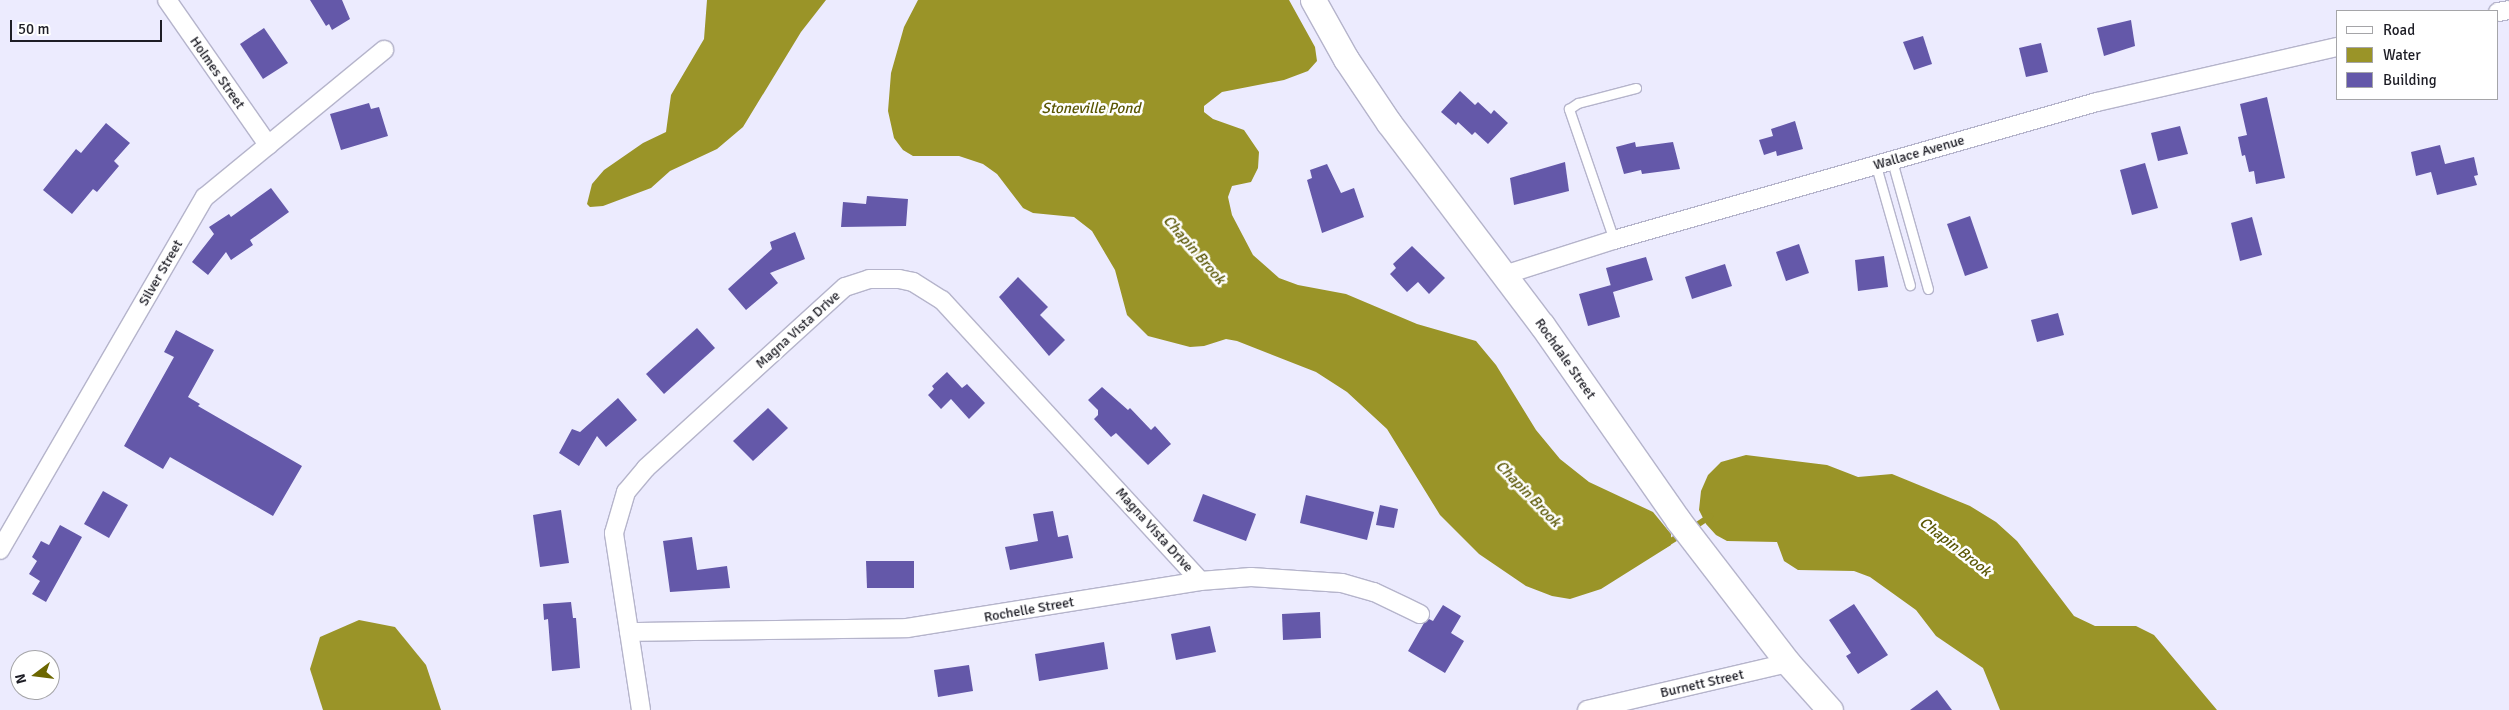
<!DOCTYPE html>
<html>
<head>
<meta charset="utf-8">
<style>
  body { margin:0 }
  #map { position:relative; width:2509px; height:710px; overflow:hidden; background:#ecebfe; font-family:Signika,sans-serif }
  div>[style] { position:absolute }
  .water>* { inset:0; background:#9a9428 }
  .stream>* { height:6px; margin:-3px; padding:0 3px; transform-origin:3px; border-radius:3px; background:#9a9428 }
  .building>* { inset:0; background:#6458a9 }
  .roads { filter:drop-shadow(1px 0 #b5b4cb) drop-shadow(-1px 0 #b5b4cb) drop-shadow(0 1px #b5b4cb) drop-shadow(0 -1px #b5b4cb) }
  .lane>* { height:9px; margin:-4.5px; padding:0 4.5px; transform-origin:4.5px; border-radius:4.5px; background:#fff }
  .street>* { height:18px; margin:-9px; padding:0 9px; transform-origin:9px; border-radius:9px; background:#fff }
  .secondary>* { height:25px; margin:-12.5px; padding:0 12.5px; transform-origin:12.5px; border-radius:12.5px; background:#fff }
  span { translate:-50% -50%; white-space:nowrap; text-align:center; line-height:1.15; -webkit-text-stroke:5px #fff; paint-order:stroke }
  .street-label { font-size:14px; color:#1d1d25 }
  .water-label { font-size:15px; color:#5a5604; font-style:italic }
  .legend { position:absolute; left:2336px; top:10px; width:162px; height:90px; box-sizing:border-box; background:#fff; border:1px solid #a5a5a8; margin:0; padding:6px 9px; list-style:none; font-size:15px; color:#1d1d25 }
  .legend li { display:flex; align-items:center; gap:10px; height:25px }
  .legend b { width:25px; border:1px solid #a5a5a8 }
  .north { position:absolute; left:10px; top:650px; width:50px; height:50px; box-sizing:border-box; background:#fff; border:1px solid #a5a5a8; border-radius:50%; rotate:255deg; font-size:14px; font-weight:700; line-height:20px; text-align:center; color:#1d1d25 }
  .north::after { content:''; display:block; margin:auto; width:18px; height:22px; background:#6c6700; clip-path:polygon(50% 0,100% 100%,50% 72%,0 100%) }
  .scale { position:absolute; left:10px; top:20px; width:152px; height:22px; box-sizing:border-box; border:2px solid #1d1d25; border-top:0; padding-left:6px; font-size:15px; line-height:18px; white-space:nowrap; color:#1d1d25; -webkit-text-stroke:4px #fff; paint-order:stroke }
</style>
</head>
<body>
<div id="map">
  <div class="water">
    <div style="clip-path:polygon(707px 0,826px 0,801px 32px,743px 127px,717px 149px,670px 171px,651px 188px,603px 206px,590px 207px,587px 204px,592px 184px,604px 170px,643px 143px,666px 132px,671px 95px,704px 39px)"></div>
    <div style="clip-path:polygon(918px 0,1289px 0,1315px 47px,1317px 61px,1308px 71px,1284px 80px,1222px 92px,1204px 106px,1204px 112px,1213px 119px,1244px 130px,1259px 152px,1258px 168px,1251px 182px,1232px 186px,1228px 197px,1232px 215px,1253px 255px,1279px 278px,1298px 285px,1346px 294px,1417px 324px,1476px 341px,1496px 365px,1536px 430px,1560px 459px,1589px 482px,1653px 512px,1671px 534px,1671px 545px,1601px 589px,1570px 599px,1552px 596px,1526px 586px,1479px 554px,1440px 515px,1387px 429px,1347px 392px,1316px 372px,1237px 341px,1226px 339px,1204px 346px,1190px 347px,1148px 336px,1127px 315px,1115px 270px,1092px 231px,1074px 217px,1033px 213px,1023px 208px,997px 174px,983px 164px,959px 156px,913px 156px,903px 150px,894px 138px,888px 111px,891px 73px,904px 27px)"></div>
    <div style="clip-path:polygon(1746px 455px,1827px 465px,1858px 477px,1892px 474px,1970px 506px,1996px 522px,2017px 541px,2074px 616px,2095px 626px,2136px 626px,2154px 635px,2217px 710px,2000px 710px,1983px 668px,1936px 636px,1916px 610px,1870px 577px,1854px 571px,1798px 570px,1784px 561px,1777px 542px,1727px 541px,1716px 535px,1706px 524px,1699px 510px,1701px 491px,1708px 475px,1721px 462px)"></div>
    <div style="clip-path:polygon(359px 620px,395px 627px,426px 665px,441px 710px,323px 710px,310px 669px,320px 637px)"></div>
  </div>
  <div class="stream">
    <div style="left:1691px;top:529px;width:23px;rotate:-34deg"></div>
    <div style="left:1663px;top:546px;width:22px;rotate:-32deg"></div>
  </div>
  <div class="building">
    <div style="clip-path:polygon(310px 0,342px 0,350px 19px,332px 30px,329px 24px,326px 26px)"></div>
    <div style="clip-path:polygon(2131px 20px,2135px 46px,2104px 56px,2097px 28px)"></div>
    <div style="clip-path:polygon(264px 28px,288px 63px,263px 79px,240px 44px)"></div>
    <div style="clip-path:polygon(1923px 36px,1932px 64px,1914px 70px,1903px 42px)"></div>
    <div style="clip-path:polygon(2041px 43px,2048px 72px,2026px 77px,2019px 48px)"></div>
    <div style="clip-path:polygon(1460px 91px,1475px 105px,1478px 102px,1491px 114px,1494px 110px,1508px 123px,1488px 144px,1475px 132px,1472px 135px,1458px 122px,1456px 125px,1441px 112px)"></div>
    <div style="clip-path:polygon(2267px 97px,2285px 178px,2256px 184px,2254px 171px,2249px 172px,2245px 155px,2242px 156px,2238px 137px,2247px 135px,2240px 104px)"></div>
    <div style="clip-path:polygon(369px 103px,371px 109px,379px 107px,388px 136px,341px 150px,330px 114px)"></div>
    <div style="clip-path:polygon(1795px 121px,1803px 149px,1777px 156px,1776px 151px,1764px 155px,1759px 140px,1773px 136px,1771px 129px)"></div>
    <div style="clip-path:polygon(106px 123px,130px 143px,114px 161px,119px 166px,97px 192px,93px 189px,72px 214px,43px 190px,76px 149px,81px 153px)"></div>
    <div style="clip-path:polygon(2180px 126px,2188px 154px,2158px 161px,2151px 133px)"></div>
    <div style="clip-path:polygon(1635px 142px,1636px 147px,1673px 142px,1680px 169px,1642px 174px,1641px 170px,1624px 174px,1616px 147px)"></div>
    <div style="clip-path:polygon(2440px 145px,2445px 164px,2474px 157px,2478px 175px,2474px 176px,2477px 185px,2437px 195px,2431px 172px,2416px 176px,2411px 152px)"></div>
    <div style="clip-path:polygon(1565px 162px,1569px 191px,1514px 205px,1510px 178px)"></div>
    <div style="clip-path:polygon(2145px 163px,2158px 208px,2132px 215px,2120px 170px)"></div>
    <div style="clip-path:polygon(1327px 164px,1341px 193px,1354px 188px,1364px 217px,1322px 233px,1307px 180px,1312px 178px,1310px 170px)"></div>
    <div style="clip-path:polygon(271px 188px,289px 212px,250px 240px,253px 245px,231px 260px,226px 252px,208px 275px,192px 262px,214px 234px,209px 227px,229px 214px,231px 217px)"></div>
    <div style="clip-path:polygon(867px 196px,908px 199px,906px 226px,841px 227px,843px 202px,866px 204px)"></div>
    <div style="clip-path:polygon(1970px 216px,1988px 268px,1965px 276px,1947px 224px)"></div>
    <div style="clip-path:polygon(2252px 217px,2262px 255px,2240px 261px,2231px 223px)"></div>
    <div style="clip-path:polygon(795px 232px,805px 259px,770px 273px,778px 283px,746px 310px,728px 289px,772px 249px,770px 242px)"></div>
    <div style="clip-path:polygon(1799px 244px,1809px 273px,1786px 281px,1776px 252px)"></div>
    <div style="clip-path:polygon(1412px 246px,1445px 278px,1429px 294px,1418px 282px,1407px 292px,1390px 274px,1396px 268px,1393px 264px)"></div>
    <div style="clip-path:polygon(1884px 256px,1888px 287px,1858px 291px,1855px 260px)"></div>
    <div style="clip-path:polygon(1646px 257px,1653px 280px,1613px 292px,1620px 317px,1588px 326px,1579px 294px,1611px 285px,1612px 290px,1606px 268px)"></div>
    <div style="clip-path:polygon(1725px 264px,1732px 286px,1692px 299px,1685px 277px)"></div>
    <div style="clip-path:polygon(1018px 277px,1048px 307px,1040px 315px,1065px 340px,1049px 356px,999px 297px)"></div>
    <div style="clip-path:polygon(2058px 313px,2064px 335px,2037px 342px,2031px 320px)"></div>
    <div style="clip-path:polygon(697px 328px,715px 348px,664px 394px,646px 374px)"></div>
    <div style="clip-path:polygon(176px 330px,214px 350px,188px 397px,200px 404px,198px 406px,302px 466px,273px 516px,170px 457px,163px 469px,124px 446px,174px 357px,164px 352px)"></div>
    <div style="clip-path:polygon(947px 372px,962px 388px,967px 384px,985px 403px,969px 419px,951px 399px,941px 409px,928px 395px,934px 389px,932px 386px)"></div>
    <div style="clip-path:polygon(1102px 387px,1128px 410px,1130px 408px,1151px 430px,1155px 426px,1171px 444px,1148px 465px,1116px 433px,1111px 437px,1094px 419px,1098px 415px,1098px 410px,1088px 400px)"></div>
    <div style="clip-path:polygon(618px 398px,637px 420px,606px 447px,597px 436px,579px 466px,559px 453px,572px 429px,580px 432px)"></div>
    <div style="clip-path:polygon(768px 408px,788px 428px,753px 461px,733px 441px)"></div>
    <div style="clip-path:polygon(103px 491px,128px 505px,109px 538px,84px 524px)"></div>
    <div style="clip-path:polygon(1203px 494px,1256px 514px,1246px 541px,1193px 521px)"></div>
    <div style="clip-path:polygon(1306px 495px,1374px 512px,1367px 540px,1300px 523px)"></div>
    <div style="clip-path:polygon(1380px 505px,1398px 509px,1394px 528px,1376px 525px)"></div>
    <div style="clip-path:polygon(561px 510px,569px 563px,540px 567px,533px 515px)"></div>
    <div style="clip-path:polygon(1053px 511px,1058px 537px,1068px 535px,1073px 558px,1010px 570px,1005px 547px,1038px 541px,1033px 514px)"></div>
    <div style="clip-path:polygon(60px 525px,82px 537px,46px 602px,32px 594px,40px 581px,29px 574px,37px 561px,32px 557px,41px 541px,49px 545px)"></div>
    <div style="clip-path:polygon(692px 537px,697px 570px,727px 566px,730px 588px,670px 592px,663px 541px)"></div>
    <div style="clip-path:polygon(866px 561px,914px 561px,914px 588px,867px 588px)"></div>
    <div style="clip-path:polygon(571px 602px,573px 618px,576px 618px,580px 668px,552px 671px,548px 619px,544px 620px,543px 604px)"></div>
    <div style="clip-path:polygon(1854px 604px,1888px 655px,1858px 674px,1846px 656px,1851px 653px,1829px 620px)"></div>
    <div style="clip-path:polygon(1443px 605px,1461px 616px,1451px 633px,1464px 641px,1445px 673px,1408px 651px,1424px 623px,1429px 619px,1433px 621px)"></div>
    <div style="clip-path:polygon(1320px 612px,1321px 638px,1283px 640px,1282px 614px)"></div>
    <div style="clip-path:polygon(1210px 626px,1216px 652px,1176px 660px,1171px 634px)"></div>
    <div style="clip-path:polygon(1104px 642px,1108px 669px,1039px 681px,1035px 654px)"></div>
    <div style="clip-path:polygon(969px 665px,973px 691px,938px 697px,934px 670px)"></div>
    <div style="clip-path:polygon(1937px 690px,1952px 710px,1910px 710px)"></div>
  </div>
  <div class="roads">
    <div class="lane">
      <div style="left:1892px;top:161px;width:133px;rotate:74.3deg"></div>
      <div style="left:1876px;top:166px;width:124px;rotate:74.1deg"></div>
      <div style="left:1614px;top:240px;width:139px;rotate:-109deg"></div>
      <div style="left:1569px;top:109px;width:11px;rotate:-34deg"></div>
      <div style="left:1578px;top:103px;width:60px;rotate:-14.5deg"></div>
    </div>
    <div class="street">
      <div style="left:167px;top:0;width:177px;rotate:55.1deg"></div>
      <div style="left:2498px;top:12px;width:11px;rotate:-10deg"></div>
      <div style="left:1504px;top:275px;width:115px;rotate:-17.7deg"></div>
      <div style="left:1614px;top:240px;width:502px;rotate:-15.95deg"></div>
      <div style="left:2097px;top:102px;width:247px;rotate:-12.9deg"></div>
      <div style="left:0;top:550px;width:408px;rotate:-59.9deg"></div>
      <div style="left:205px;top:197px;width:232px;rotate:-39.4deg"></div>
      <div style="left:629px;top:632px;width:278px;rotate:-0.8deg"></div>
      <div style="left:907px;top:628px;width:297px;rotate:-9.1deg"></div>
      <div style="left:1200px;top:581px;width:51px;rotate:-4.5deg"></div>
      <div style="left:1251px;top:577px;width:91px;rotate:3.8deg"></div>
      <div style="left:1342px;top:583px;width:33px;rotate:16deg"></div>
      <div style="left:1374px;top:592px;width:51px;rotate:25.6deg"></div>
      <div style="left:641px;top:710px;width:179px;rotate:-98.7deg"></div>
      <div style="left:614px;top:533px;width:43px;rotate:-73.7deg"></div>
      <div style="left:626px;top:492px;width:31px;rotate:-50deg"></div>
      <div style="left:646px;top:468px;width:269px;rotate:-42.3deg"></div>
      <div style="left:845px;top:287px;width:25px;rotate:-18deg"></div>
      <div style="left:869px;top:279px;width:30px"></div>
      <div style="left:899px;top:279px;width:14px;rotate:12deg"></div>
      <div style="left:913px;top:282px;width:34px;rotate:32deg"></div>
      <div style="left:942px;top:300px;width:381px;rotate:47.4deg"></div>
      <div style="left:1587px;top:710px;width:206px;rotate:-13.2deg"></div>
    </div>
    <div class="secondary">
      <div style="left:1313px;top:0;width:68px;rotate:60.8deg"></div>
      <div style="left:1346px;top:59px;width:77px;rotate:56.1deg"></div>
      <div style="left:1389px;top:123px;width:253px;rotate:52.9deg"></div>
      <div style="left:1542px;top:325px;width:238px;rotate:55.1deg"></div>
      <div style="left:1678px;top:520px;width:180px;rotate:52.4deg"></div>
      <div style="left:1788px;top:663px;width:63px;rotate:48.2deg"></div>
    </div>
  </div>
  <div class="street-label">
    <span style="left:217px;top:73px;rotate:55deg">Holmes Street</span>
    <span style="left:1919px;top:153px;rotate:-16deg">Wallace Avenue</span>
    <span style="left:161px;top:273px;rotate:-60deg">Silver Street</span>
    <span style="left:798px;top:330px;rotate:-42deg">Magna Vista Drive</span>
    <span style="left:1565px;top:359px;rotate:55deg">Rochdale Street</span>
    <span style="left:1154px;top:530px;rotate:48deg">Magna Vista Drive</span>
    <span style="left:1029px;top:610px;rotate:-10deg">Rochelle Street</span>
    <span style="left:1702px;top:684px;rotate:-13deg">Burnett Street</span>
  </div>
  <div class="water-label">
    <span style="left:1091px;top:109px">Stoneville Pond</span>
    <span style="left:1194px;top:250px;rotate:49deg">Chapin Brook</span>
    <span style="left:1528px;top:494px;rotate:46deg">Chapin Brook</span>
    <span style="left:1955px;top:547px;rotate:38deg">Chapin Brook</span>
  </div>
  <ul class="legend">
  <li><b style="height:6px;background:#fff"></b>Road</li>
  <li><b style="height:14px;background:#9a9428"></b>Water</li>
  <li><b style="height:14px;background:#6458a9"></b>Building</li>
  </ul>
  <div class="north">N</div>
  <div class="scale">50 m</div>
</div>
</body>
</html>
